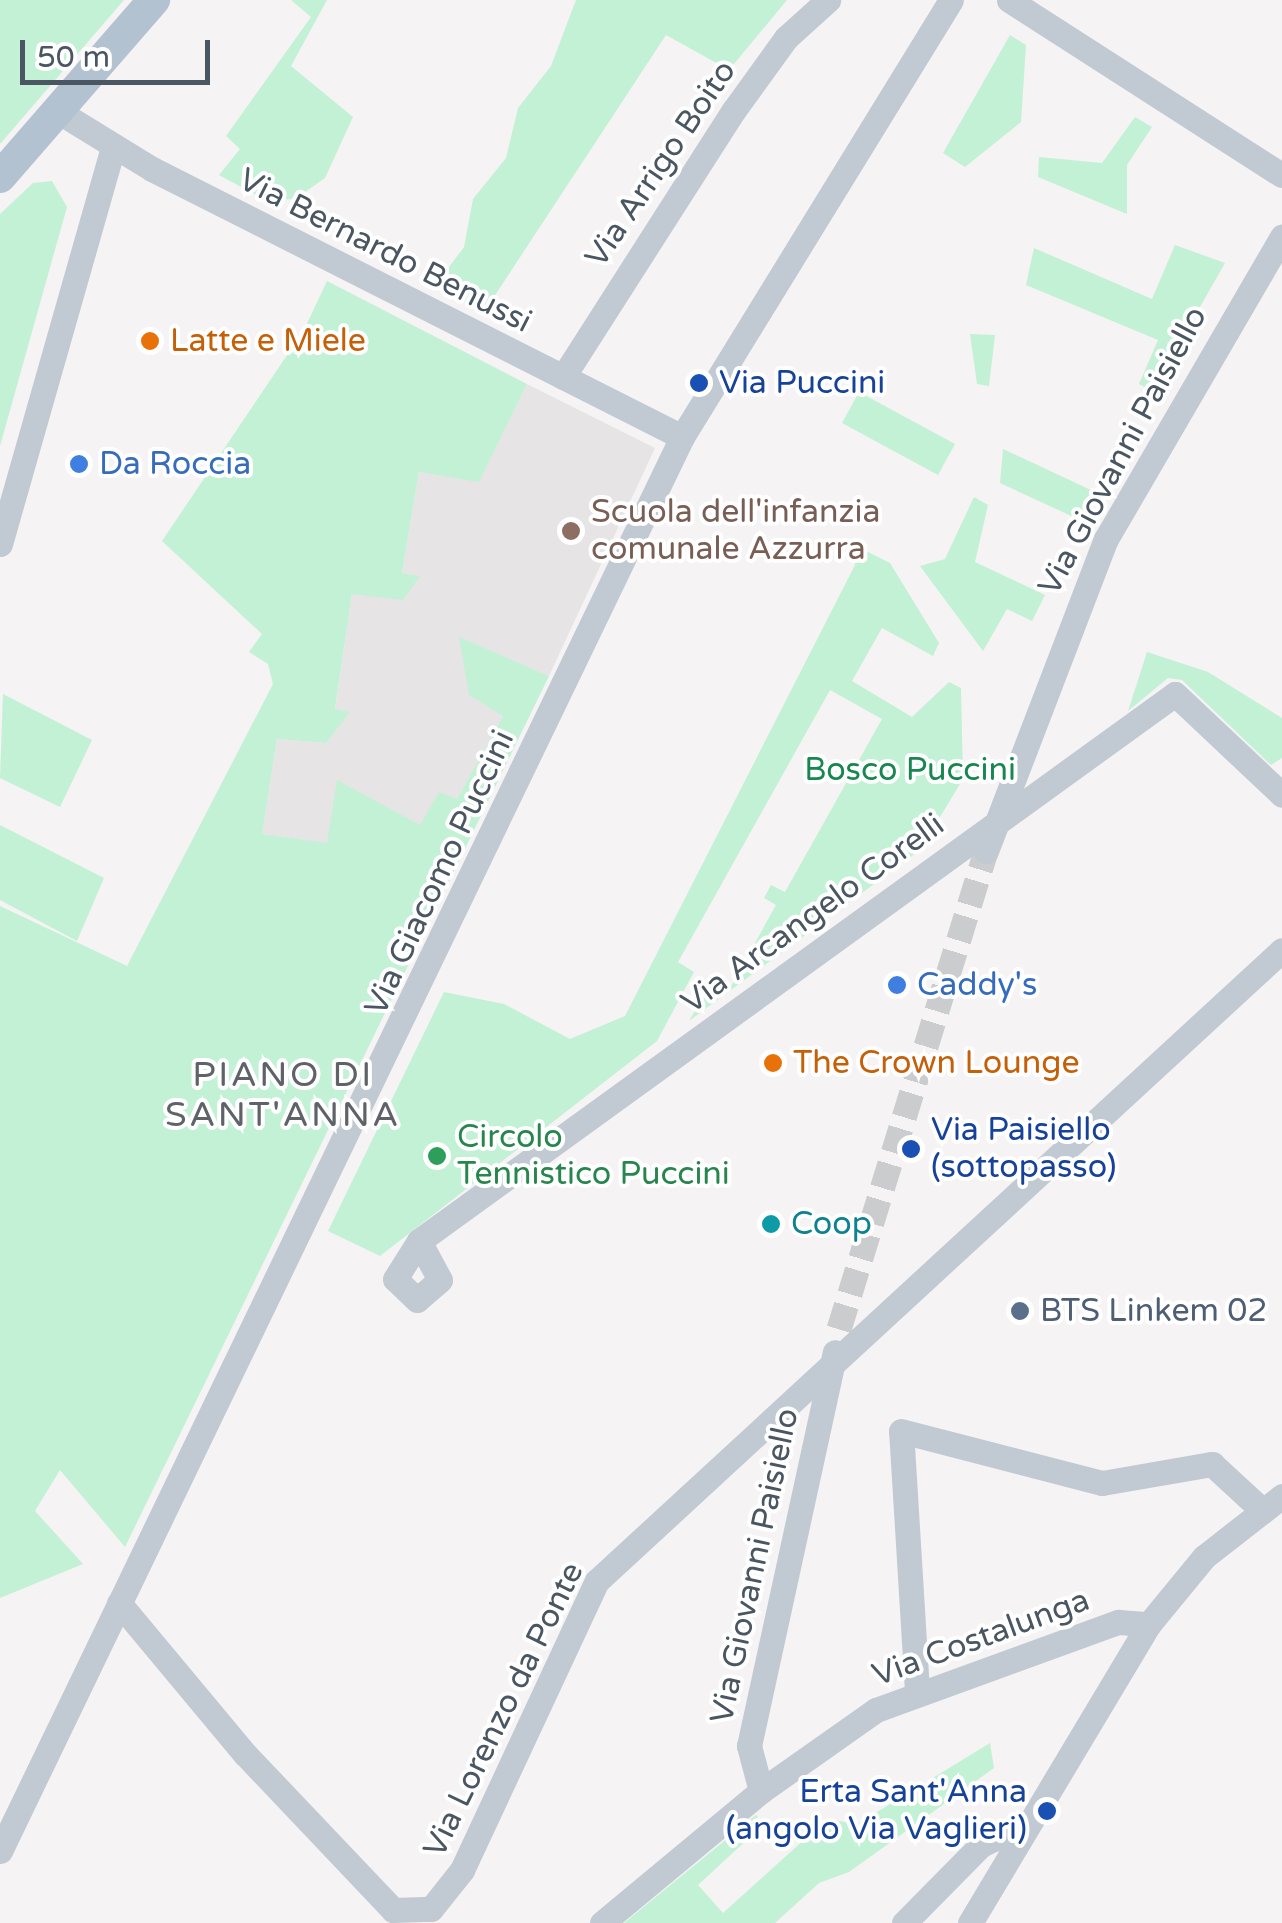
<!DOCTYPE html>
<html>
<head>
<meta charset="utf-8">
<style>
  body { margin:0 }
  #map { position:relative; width:1282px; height:1923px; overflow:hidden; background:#f5f3f3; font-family:"Varela Round",sans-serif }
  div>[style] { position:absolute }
  .education>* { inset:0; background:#e6e4e5 }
  .green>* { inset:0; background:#c3f1d5 }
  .minor-tunnel>* { height:25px; margin-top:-12.5px; transform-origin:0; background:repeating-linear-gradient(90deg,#caccce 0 25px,transparent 0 37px) }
  .minor>* { height:25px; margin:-12.5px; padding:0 12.5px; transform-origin:12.5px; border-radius:12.5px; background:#c1cad2 }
  .major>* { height:32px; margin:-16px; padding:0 16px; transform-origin:16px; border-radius:16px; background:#b3c2d1 }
  .dots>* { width:28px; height:28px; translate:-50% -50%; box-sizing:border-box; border:5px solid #fff; border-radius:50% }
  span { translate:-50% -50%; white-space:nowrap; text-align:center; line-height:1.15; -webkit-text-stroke:8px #fff; paint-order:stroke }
  .street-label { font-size:32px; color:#4a5661 }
  .food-label { font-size:32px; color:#c56008 }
  .left { translate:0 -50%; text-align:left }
  .transit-label { font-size:32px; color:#164399 }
  .right { translate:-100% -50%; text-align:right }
  .shop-label { font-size:32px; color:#366cbe }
  .education-label { font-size:32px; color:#785e54 }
  .park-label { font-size:32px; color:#17864f }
  .leisure-label { font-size:32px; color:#27864d }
  .culture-label { font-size:32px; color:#0d838f }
  .service-label { font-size:32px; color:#4e5e75 }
  .neighbourhood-label { font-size:35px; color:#5f6368; letter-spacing:2.5px }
  .scale { position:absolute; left:20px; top:40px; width:190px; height:45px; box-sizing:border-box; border:5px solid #4a5661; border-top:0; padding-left:12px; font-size:30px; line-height:35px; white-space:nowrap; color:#4a5661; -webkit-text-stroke:8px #fff; paint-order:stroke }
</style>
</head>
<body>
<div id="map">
  <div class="education">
    <div style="clip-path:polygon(527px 384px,655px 448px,549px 676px,460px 638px,503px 716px,457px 799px,420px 826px,327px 844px,262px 834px,277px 739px,326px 743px,349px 712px,335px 710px,352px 594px,419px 576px,402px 573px,419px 472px,479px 481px)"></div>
  </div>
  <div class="green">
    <div style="clip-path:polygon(0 0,124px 0,0 144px)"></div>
    <div style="clip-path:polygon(291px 0,327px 0,291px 66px,353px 117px,325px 178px,295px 199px,265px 200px,219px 175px,240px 149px,226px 136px,311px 17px)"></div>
    <div style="clip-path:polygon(576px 0,787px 0,729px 70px,666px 35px,484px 312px,434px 287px,464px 247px,473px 199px,506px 158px,518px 108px,551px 66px)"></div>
    <div style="clip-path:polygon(1010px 35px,1026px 45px,1021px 122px,965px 167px,943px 153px)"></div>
    <div style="clip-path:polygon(1135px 117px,1152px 127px,1127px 165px,1127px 214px,1038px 177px,1039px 157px,1102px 163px)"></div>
    <div style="clip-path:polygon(52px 181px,67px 207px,0 446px,0 214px,33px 183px)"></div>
    <div style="clip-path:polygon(1175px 245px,1225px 263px,1152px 391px,1139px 384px,1158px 340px,1026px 285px,1034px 248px,1152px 299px)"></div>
    <div style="clip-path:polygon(327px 281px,527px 384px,479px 482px,419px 472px,402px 573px,420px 576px,403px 600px,352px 594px,335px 709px,350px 712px,326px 743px,277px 739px,262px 834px,327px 843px,337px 780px,420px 825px,439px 792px,457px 799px,503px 716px,469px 695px,459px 637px,549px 676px,125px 1547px,60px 1470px,35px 1511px,83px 1564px,0 1598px,0 906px,127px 966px,273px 684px,268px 664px,249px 652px,262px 634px,162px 541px,304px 330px)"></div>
    <div style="clip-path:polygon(970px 334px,995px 335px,989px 386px,977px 384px)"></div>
    <div style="clip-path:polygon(859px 392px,955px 444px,938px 475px,842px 423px)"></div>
    <div style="clip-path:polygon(1003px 449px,1093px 491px,1080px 520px,1000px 483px)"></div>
    <div style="clip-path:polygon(974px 497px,988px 505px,975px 562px,1045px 595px,1032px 621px,1007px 609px,983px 651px,920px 566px,945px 559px)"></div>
    <div style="clip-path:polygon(848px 542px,890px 563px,939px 643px,933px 656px,882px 628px,852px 681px,912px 717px,949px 682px,961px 688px,963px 779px,920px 850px,689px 1021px,712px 982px,729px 990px,776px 905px,764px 898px,771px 885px,785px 892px,882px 719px,830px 690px,678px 962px,694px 972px,657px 1041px,380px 1256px,328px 1231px,444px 992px,504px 1004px,570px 1039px,625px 1016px,855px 565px)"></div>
    <div style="clip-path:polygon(1147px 652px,1208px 672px,1282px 718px,1282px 758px,1271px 765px,1182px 680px,1168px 678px,1128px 711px)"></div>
    <div style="clip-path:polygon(3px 694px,92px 740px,60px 807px,0 778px)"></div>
    <div style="clip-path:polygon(0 825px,104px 878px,77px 941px,0 900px)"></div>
    <div style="clip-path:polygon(990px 1743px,994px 1768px,849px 1872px,819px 1883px,775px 1923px,624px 1923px,756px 1815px,763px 1825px,698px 1885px,723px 1913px,828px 1818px,856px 1825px)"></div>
  </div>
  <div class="minor-tunnel">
    <div style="left:839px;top:1329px;width:500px;rotate:-72.91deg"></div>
  </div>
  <div class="minor">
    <div style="left:1009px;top:0;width:324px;rotate:32.7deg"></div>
    <div style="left:64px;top:115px;width:103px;rotate:31.5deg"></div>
    <div style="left:152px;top:169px;width:594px;rotate:26.82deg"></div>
    <div style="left:563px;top:377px;width:317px;rotate:-57.4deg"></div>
    <div style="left:734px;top:110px;width:89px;rotate:-54.2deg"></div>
    <div style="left:786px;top:38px;width:57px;rotate:-42.1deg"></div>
    <div style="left:0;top:544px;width:412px;rotate:-74.1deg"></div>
    <div style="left:986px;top:851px;width:334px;rotate:-69deg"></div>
    <div style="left:1106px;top:539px;width:350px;rotate:-59.8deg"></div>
    <div style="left:419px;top:1241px;width:44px;rotate:61.7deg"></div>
    <div style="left:440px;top:1280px;width:30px;rotate:139deg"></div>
    <div style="left:417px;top:1300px;width:30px;rotate:-136deg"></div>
    <div style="left:395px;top:1279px;width:45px;rotate:-57.7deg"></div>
    <div style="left:419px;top:1241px;width:933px;rotate:-35.89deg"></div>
    <div style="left:1175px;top:694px;width:147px;rotate:43.3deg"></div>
    <div style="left:119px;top:1603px;width:197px;rotate:50.2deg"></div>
    <div style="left:245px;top:1754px;width:215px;rotate:46.5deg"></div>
    <div style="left:393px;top:1910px;width:38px;rotate:-2deg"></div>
    <div style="left:431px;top:1909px;width:50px;rotate:-51.5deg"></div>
    <div style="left:462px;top:1870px;width:319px;rotate:-65deg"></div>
    <div style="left:597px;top:1581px;width:931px;rotate:-42.65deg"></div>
    <div style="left:917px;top:1691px;width:260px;rotate:-93.5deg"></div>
    <div style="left:901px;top:1431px;width:208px;rotate:14.5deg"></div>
    <div style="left:1102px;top:1483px;width:112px;rotate:-9.8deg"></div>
    <div style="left:1212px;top:1464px;width:69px;rotate:42.7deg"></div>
    <div style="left:761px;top:1791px;width:47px;rotate:-104.9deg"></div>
    <div style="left:749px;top:1746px;width:403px;rotate:-77.7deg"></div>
    <div style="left:0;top:1851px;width:1570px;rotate:-64.25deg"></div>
    <div style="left:682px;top:437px;width:513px;rotate:-58.39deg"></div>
    <div style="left:602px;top:1923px;width:207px;rotate:-39.7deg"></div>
    <div style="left:761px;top:1791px;width:141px;rotate:-35.2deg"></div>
    <div style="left:876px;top:1710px;width:258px;rotate:-20deg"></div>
    <div style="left:1118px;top:1622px;width:31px;rotate:4deg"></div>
    <div style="left:1149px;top:1624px;width:87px;rotate:-50.6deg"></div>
    <div style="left:1204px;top:1557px;width:99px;rotate:-38deg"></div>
    <div style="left:904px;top:1923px;width:110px;rotate:-45.4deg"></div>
    <div style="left:981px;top:1845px;width:50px;rotate:-25deg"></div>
    <div style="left:970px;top:1923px;width:348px;rotate:-59.1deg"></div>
  </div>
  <div class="major">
    <div style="left:0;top:177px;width:235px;rotate:-49deg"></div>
  </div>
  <div class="dots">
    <div style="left:150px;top:341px;background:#e8710a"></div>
    <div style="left:699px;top:383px;background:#1a4fb4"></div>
    <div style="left:79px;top:464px;background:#3f7fe0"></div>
    <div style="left:571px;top:531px;background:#8d6e63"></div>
    <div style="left:897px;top:985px;background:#3f7fe0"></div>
    <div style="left:773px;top:1063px;background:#e8710a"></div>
    <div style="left:911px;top:1149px;background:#1a4fb4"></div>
    <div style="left:437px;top:1156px;background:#2e9e5b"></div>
    <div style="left:771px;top:1224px;background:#0f9aa8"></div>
    <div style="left:1020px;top:1311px;background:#5c6f8a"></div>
    <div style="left:1047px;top:1811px;background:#1a4fb4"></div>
  </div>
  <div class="street-label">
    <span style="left:661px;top:164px;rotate:-56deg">Via Arrigo Boito</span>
    <span style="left:385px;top:251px;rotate:27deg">Via Bernardo Benussi</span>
    <span style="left:1123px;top:451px;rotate:-62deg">Via Giovanni Paisiello</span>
    <span style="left:440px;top:873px;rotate:-65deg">Via Giacomo Puccini</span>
    <span style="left:813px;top:914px;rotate:-36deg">Via Arcangelo Corelli</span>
    <span style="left:755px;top:1566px;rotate:-78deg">Via Giovanni Paisiello</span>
    <span style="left:981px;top:1638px;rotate:-20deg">Via Costalunga</span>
    <span style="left:504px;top:1710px;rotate:-64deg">Via Lorenzo da Ponte</span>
  </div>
  <div class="food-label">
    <span class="left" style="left:170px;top:341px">Latte e Miele</span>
    <span class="left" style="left:793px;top:1063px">The Crown Lounge</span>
  </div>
  <div class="transit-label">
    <span class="left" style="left:719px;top:383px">Via Puccini</span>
    <span class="left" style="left:931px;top:1149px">Via Paisiello<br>(sottopasso)</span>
    <span class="right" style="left:1027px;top:1811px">Erta Sant'Anna<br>(angolo Via Vaglieri)</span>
  </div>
  <div class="shop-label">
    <span class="left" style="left:99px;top:464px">Da Roccia</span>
    <span class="left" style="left:917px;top:985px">Caddy's</span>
  </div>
  <div class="education-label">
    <span class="left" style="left:591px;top:531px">Scuola dell'infanzia<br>comunale Azzurra</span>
  </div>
  <div class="park-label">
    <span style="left:910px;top:770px">Bosco Puccini</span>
  </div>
  <div class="leisure-label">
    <span class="left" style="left:457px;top:1156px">Circolo<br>Tennistico Puccini</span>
  </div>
  <div class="culture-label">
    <span class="left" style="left:791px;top:1224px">Coop</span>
  </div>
  <div class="service-label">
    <span class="left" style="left:1040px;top:1311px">BTS Linkem 02</span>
  </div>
  <div class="neighbourhood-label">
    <span style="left:283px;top:1095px">PIANO DI<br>SANT'ANNA</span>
  </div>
  <div class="scale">50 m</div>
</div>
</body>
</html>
